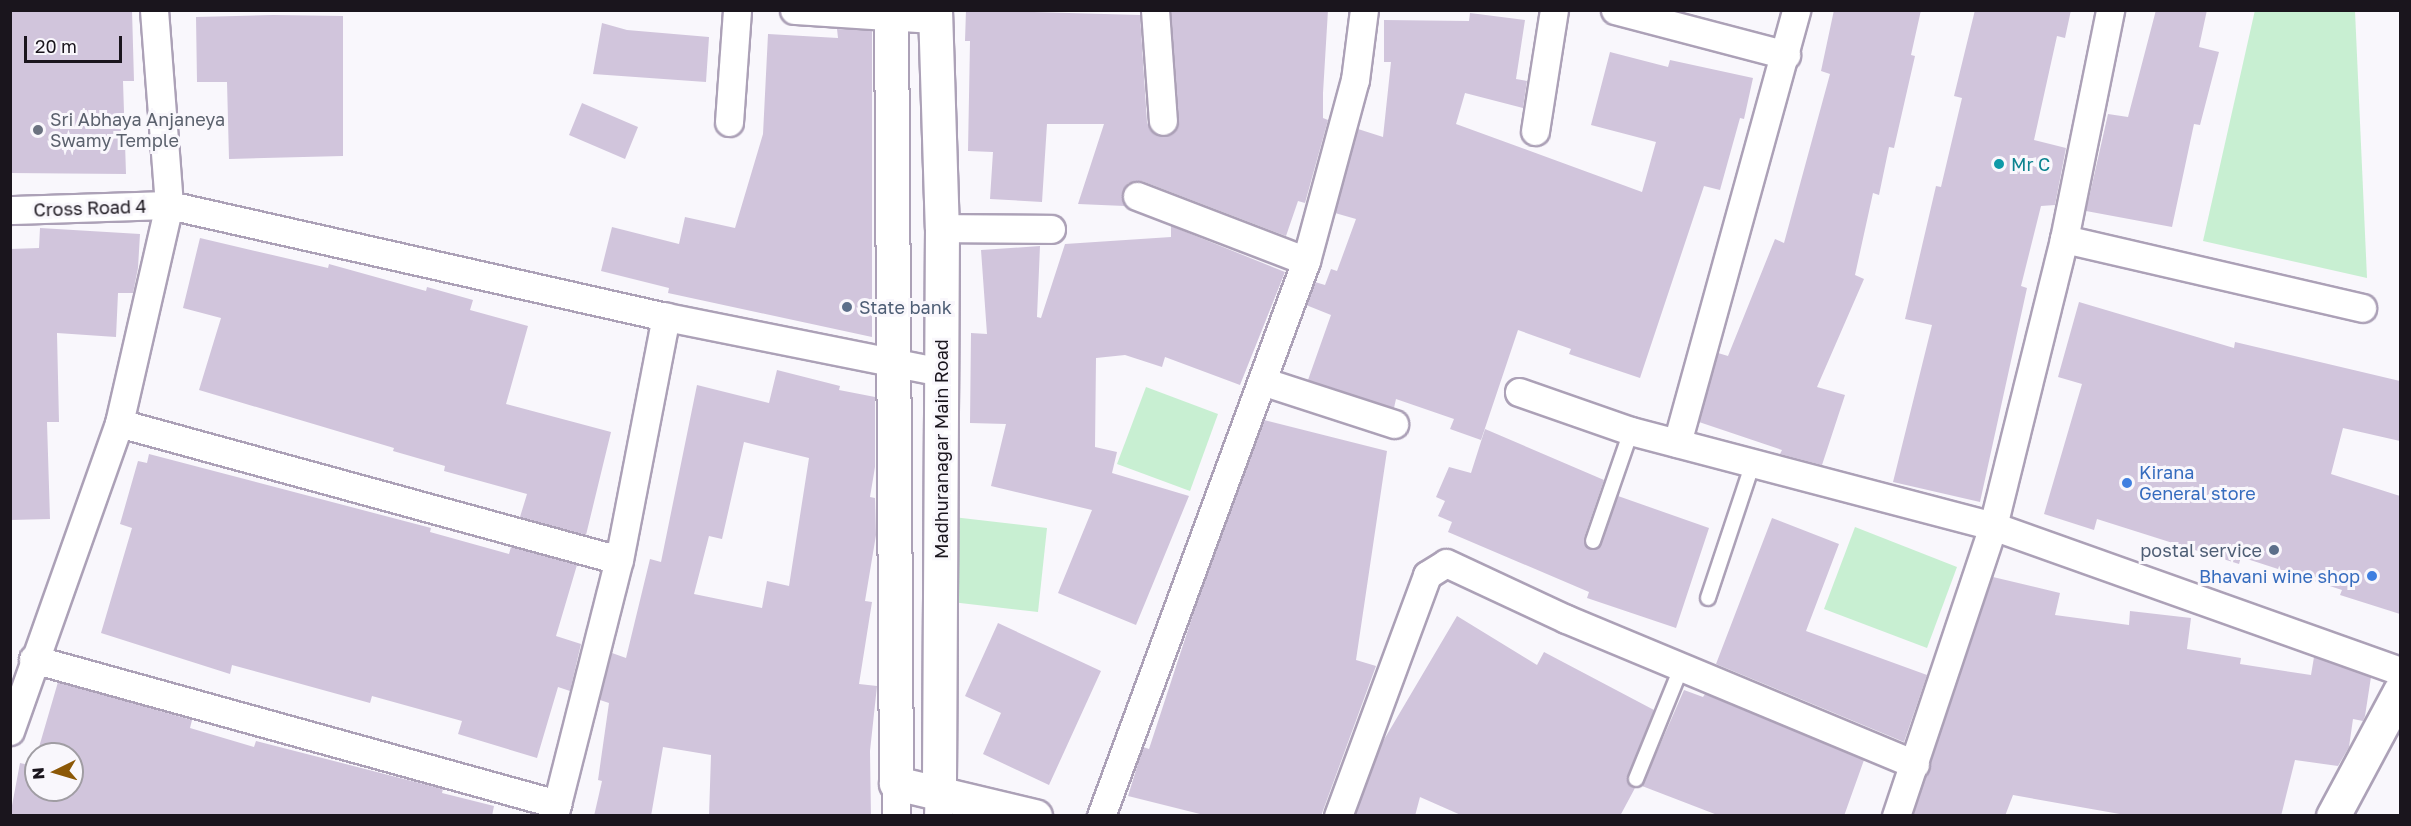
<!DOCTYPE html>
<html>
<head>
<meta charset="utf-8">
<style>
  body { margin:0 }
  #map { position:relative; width:2411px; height:826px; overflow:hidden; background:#f9f7fc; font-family:"Golos Text",sans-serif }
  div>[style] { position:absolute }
  .green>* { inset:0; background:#c8efd2 }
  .building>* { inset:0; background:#d1c5dc }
  .roads { filter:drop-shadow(2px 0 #aca1b7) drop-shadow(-2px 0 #aca1b7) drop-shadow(0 2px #aca1b7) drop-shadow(0 -2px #aca1b7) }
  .lane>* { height:14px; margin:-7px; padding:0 7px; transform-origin:7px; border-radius:7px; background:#fff }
  .street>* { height:27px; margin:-13.5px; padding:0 13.5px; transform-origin:13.5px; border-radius:13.5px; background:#fff }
  .secondary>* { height:33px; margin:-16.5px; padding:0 16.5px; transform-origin:16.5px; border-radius:16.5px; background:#fff }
  .dots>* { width:16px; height:16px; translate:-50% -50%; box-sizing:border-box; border:3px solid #f9f7fc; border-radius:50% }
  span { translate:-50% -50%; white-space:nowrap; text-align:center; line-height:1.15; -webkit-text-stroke:6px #f9f7fc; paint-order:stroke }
  .worship-label { font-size:18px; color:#5b616d }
  .left { translate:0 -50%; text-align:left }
  .culture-label { font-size:18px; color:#0d838f }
  .street-label { font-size:18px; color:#1a151d }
  .service-label { font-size:18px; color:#4e5e75 }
  .right { translate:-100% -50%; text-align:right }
  .shop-label { font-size:18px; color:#366cbe }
  .frame { position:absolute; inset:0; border:12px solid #1a151d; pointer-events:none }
  .north { position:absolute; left:24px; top:742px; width:60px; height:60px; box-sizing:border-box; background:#f9f7fc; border:2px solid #a09da3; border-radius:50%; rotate:265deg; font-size:16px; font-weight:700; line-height:24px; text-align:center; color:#1a151d }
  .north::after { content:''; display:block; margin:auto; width:21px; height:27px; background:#8c5807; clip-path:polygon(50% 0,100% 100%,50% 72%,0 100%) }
  .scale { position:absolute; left:24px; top:36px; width:98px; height:27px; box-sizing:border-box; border:3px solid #1a151d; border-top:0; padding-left:8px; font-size:18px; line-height:21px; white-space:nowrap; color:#1a151d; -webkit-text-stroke:4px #f9f7fc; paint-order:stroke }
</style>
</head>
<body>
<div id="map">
  <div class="green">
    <div style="clip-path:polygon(2255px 10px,2355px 11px,2367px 278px,2203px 241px)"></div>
    <div style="clip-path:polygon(1146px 387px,1218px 414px,1190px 491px,1117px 464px)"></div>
    <div style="clip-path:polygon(953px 517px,1047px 528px,1038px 612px,943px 601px)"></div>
    <div style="clip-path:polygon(1855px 527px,1957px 567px,1927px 648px,1824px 609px)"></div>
  </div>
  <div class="building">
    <div style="clip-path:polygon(10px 10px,132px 10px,134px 81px,123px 81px,126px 174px,10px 173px)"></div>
    <div style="clip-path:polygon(966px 10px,1140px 15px,1147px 122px,1150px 130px,1164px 137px,1172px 134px,1179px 120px,1171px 10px,1328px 10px,1323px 93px,1323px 118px,1328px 120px,1305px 203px,1298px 201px,1286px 236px,1142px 181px,1128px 183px,1123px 190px,1125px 206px,1078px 204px,1104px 124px,1047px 124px,1042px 202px,990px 199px,993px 152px,968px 151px,970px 41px,965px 41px)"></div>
    <div style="clip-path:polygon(1834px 10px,1921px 10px,1911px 55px,1915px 56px,1894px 148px,1889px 147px,1879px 195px,1873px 193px,1855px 275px,1864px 279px,1817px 387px,1845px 395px,1822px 465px,1780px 454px,1782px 450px,1699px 422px,1718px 353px,1728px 356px,1775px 239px,1784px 243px,1830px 74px,1821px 71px)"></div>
    <div style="clip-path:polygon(1975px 10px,2071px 10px,2065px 38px,2057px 36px,2034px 140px,2066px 148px,2055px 205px,2041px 206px,2021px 286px,2027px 288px,1980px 502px,1893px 482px,1932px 325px,1905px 319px,1936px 186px,1941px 187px,1962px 98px,1954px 96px)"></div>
    <div style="clip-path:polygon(2156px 10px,2207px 10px,2199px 47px,2219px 52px,2200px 125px,2194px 124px,2172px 227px,2086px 211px,2108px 114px,2128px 117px)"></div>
    <div style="clip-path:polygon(1470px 13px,1525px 20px,1516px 79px,1527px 81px,1523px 108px,1465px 93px,1456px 124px,1642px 192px,1656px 142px,1591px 125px,1610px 52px,1668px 67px,1670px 60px,1753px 78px,1744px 119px,1740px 118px,1720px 190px,1704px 186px,1640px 378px,1569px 354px,1571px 349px,1518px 330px,1481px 440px,1450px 429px,1454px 419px,1396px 399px,1394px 408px,1308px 380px,1331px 315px,1306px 305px,1315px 282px,1325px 285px,1331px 269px,1337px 271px,1356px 219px,1335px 213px,1358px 129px,1383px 137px,1391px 62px,1384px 62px,1384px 20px,1469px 21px)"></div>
    <div style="clip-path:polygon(273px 15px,343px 16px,343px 156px,229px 159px,227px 82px,197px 82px,196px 17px)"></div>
    <div style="clip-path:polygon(602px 23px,627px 30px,709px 37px,706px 82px,593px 74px)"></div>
    <div style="clip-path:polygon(837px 29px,872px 31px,872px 337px,668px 293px,669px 288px,601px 271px,612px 227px,679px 244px,685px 217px,735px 228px,763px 134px,768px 34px,838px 38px)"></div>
    <div style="clip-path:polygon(582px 103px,638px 127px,625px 159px,569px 135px)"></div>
    <div style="clip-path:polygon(1171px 226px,1285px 272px,1240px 385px,1165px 357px,1162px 367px,1125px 355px,1096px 358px,1095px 447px,1117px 452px,1112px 473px,1189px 496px,1136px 625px,1058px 593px,1092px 510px,991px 486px,1006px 424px,970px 423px,971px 333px,987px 334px,981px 250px,1040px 246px,1037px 317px,1041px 318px,1065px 244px,1171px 237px)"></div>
    <div style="clip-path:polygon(40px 228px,140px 234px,138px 268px,133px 293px,118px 293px,116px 337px,57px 333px,59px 422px,47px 422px,50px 519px,10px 520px,10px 249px,39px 248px)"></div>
    <div style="clip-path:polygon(200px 238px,328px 268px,329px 264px,426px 291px,427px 287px,473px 300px,470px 310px,528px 326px,506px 404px,611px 432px,586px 535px,520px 517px,527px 494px,444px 471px,445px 466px,393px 451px,394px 448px,199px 390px,221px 318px,183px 308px)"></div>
    <div style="clip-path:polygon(2079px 302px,2234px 348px,2235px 342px,2400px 381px,2400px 441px,2343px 428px,2331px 474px,2400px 496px,2400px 614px,2340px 595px,2342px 590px,2241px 557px,2239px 564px,2097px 519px,2094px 530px,2044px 514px,2082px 384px,2058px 377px)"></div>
    <div style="clip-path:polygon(evenodd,777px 370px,840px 386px,839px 390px,875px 397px,875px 467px,870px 497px,875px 498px,876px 535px,865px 601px,872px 602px,859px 684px,877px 686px,870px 751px,871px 816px,709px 816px,711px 755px,663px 747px,651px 816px,594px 816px,602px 781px,598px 780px,609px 703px,600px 700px,612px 653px,626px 658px,650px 559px,661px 562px,697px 385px,769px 403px,777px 370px,744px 442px,809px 458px,789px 586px,767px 581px,762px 608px,694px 594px,709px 536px,722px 539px,744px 442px)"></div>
    <div style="clip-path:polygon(1264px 420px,1387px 451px,1356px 660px,1376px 666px,1321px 816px,1208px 816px,1128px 796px,1143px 747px,1149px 749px,1200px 593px)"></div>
    <div style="clip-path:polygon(1485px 429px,1604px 480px,1584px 538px,1590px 549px,1601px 544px,1618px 496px,1709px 528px,1676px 628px,1587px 598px,1589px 592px,1448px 532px,1452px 522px,1438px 516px,1445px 501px,1436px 497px,1449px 467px,1471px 473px)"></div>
    <div style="clip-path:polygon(149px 454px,431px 528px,430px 532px,509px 554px,511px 547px,577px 565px,556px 636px,581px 644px,570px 691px,558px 687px,537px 758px,458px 734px,462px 721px,372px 696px,370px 703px,232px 665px,230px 674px,101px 633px,132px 528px,120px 524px,138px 461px,147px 463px)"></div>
    <div style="clip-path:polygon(1772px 518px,1839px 544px,1806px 631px,1927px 675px,1904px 742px,1716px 664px)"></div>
    <div style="clip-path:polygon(1993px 577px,2060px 593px,2055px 615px,2129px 625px,2130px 611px,2191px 618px,2187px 649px,2241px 658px,2240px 664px,2311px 675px,2314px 657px,2371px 677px,2365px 716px,2363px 721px,2353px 719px,2349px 747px,2338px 766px,2295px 760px,2281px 816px,2131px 816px,2013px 795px,2005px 816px,1913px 816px)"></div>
    <div style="clip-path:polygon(1457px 616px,1537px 665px,1544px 652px,1654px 710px,1628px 776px,1629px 784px,1635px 788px,1620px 816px,1463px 816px,1420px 797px,1415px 816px,1355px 816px,1382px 743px)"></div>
    <div style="clip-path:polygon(998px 623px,1101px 671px,1049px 785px,983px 754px,1001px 713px,965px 696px)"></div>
    <div style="clip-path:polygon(58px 682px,192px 720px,190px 728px,254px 747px,256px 741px,443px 789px,442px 793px,494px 806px,492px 816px,10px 816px,20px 763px,34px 766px,36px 759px,36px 790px,72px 790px,72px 754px,37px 754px)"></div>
    <div style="clip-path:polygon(1684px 690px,1703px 697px,1705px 694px,1864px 760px,1844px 816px,1720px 816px,1642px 786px)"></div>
  </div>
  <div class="roads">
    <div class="lane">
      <div style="left:1593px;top:541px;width:116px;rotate:-70.9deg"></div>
      <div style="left:1708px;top:598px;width:142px;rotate:-71.6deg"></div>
      <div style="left:1636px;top:779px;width:120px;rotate:-67.9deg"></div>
    </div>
    <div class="street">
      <div style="left:794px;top:10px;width:141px;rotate:3.7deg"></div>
      <div style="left:1155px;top:10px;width:111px;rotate:85.9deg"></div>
      <div style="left:1615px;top:10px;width:177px;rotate:14.7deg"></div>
      <div style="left:729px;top:122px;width:112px;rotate:-85.9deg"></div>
      <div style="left:1535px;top:131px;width:122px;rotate:-81.1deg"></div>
      <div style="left:1137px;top:196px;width:181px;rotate:21deg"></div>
      <div style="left:10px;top:210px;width:159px;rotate:-1.8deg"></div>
      <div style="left:169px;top:205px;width:509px;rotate:12.7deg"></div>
      <div style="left:666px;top:317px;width:281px;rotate:11.3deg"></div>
      <div style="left:942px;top:228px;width:109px;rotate:0.5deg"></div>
      <div style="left:2064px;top:239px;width:306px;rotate:13deg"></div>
      <div style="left:1262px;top:381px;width:139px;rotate:18deg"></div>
      <div style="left:1519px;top:392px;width:119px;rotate:19.2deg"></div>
      <div style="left:1631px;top:431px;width:374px;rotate:14.7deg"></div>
      <div style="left:1993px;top:526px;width:432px;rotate:19.6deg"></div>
      <div style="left:119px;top:423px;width:518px;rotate:15.32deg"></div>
      <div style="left:1677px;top:443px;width:449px;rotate:-74.6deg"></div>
      <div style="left:33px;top:659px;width:544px;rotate:15.47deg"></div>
      <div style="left:10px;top:731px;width:327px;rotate:-70.5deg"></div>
      <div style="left:119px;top:423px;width:224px;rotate:-77.1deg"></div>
      <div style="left:169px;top:205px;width:196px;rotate:-94.4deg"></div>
      <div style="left:554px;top:816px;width:264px;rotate:-75.8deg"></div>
      <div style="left:619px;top:560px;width:248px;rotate:-79.1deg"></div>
      <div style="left:896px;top:816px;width:33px;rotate:-90deg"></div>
      <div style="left:938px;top:816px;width:26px;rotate:-88deg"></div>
      <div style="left:1101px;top:816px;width:592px;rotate:-69.73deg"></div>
      <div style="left:1306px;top:261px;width:188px;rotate:-74.9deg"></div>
      <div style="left:1355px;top:80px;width:71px;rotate:-82.7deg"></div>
      <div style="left:1338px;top:816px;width:257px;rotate:-69.7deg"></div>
      <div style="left:1427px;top:575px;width:22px;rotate:-32deg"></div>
      <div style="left:1446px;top:563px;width:132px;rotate:25deg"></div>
      <div style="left:1566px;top:619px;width:378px;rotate:22.6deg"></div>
      <div style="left:1896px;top:816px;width:306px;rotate:-71.5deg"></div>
      <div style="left:1993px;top:526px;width:296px;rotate:-76.1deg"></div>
      <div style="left:2064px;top:239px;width:234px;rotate:-78.6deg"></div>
    </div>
    <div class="secondary">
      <div style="left:891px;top:10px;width:773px;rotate:89.63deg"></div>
      <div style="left:896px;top:783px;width:143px;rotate:13.4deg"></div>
      <div style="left:935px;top:10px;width:218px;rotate:88.2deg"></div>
      <div style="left:942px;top:228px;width:562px;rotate:90.31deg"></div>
      <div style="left:2333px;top:816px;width:142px;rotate:-61.8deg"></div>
    </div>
  </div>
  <div class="dots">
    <div style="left:38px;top:130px;background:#6b7280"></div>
    <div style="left:1999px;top:164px;background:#0f9aa8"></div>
    <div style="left:847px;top:307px;background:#5c6f8a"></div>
    <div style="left:2127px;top:483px;background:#3f7fe0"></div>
    <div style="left:2274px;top:550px;background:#5c6f8a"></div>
    <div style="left:2372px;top:576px;background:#3f7fe0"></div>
  </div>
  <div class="worship-label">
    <span class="left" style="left:50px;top:130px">Sri Abhaya Anjaneya<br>Swamy Temple</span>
  </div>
  <div class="culture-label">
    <span class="left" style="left:2011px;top:164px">Mr C</span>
  </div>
  <div class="street-label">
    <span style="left:90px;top:208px;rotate:-2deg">Cross Road 4</span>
    <span style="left:941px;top:449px;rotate:-90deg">Madhuranagar Main Road</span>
  </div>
  <div class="service-label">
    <span class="left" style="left:859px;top:307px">State bank</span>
    <span class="right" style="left:2262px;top:550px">postal service</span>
  </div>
  <div class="shop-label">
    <span class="left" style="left:2139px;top:483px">Kirana<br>General store</span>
    <span class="right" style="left:2360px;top:576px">Bhavani wine shop</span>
  </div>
  <div class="frame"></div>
  <div class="north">N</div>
  <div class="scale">20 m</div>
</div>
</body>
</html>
